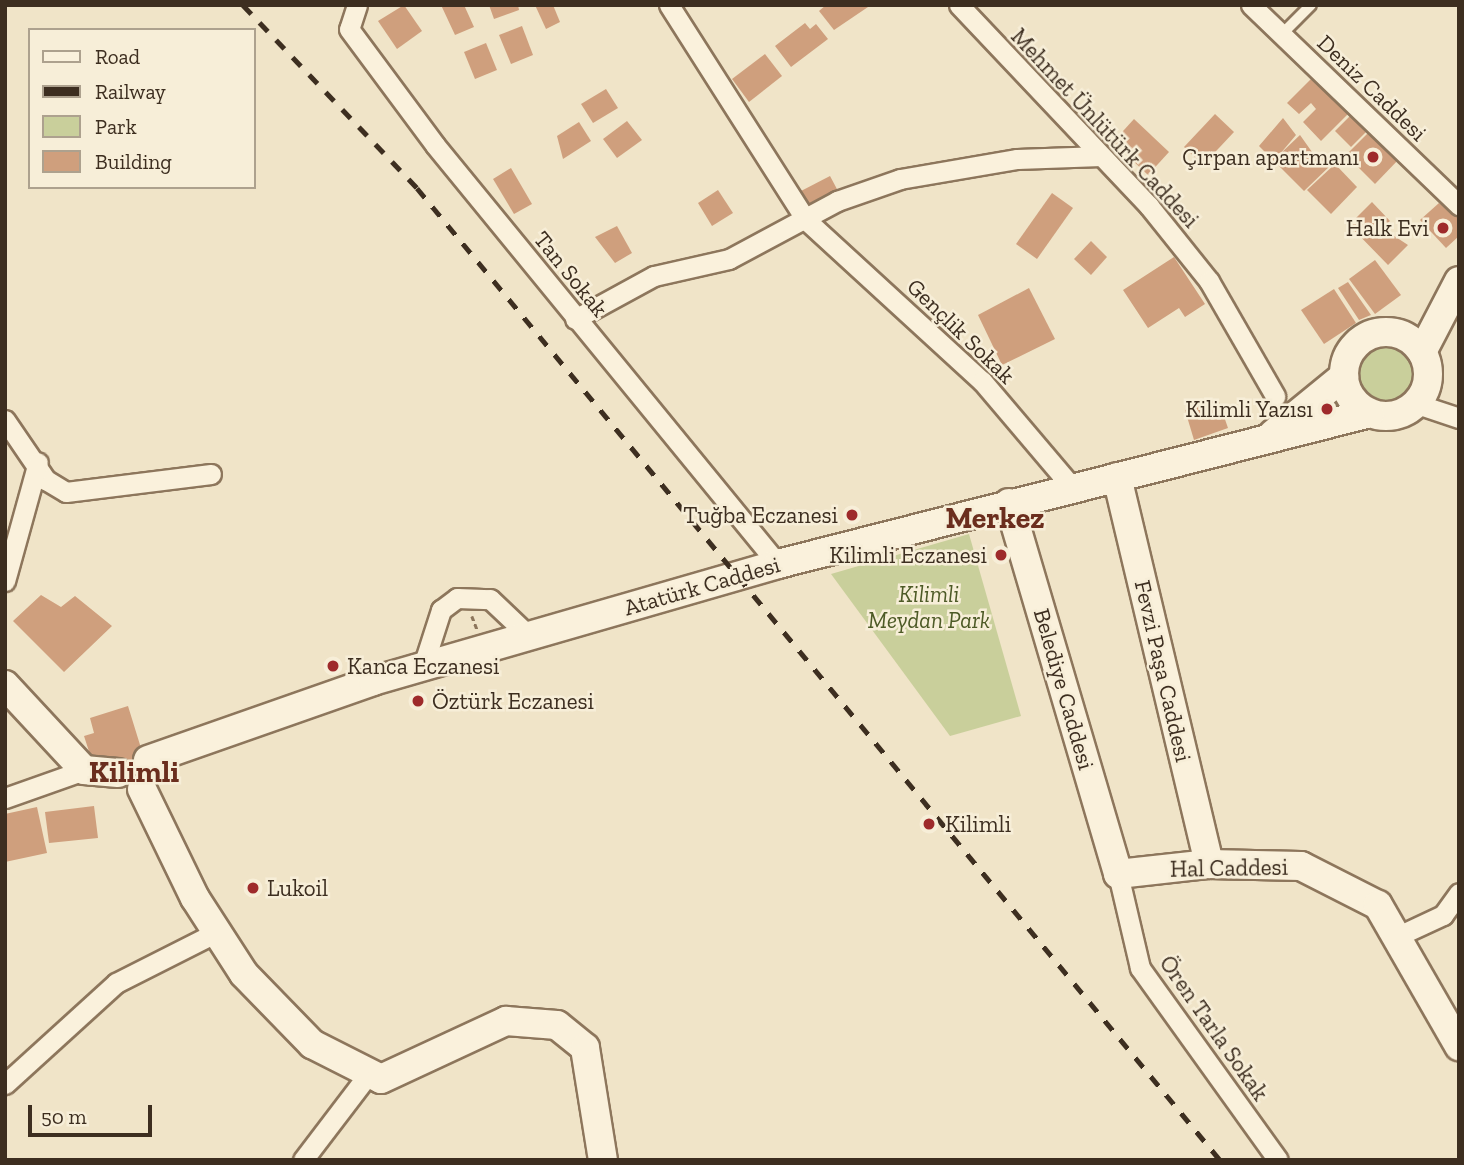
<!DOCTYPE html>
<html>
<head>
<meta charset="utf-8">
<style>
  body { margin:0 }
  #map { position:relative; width:1464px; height:1165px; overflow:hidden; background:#f0e4c8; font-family:"Zilla Slab",serif }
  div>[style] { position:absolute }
  .green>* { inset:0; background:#c9cf9b }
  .round { border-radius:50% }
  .building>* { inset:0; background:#cf9f7d }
  .path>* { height:2.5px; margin-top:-1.25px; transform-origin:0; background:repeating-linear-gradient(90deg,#8d765c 0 5px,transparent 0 8.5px) }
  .roads { filter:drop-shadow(2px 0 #8d765c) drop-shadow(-2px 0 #8d765c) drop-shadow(0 2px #8d765c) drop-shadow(0 -2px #8d765c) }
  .lane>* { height:10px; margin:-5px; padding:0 5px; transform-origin:5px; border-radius:5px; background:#faf1dc }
  .street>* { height:19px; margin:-9.5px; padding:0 9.5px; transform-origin:9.5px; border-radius:9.5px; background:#faf1dc }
  .secondary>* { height:28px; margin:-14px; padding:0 14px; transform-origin:14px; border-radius:14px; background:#faf1dc }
  .secondary>.ring { margin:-14px; padding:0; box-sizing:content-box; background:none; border:28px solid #faf1dc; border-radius:50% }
  .rail>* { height:5px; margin-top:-2.5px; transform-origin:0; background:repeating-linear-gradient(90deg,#3d2e20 0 12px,transparent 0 24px) }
  .dots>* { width:19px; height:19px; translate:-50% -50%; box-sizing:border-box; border:4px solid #f7eed8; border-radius:50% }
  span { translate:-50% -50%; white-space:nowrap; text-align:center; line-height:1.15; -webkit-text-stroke:5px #f7eed8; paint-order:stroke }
  .street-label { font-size:23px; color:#3d2e20 }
  .poi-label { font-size:23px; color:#3d2e20 }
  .right { translate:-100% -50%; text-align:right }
  .left { translate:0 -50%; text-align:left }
  .park-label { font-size:23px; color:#4d5a26; font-style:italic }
  .district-label { font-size:30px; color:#6b2e1e; font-weight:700 }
  .frame { position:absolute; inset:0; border:7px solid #3d2e20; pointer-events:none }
  .legend { position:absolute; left:28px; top:28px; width:228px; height:161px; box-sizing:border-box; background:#f7eed8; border:2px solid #ada18e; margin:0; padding:9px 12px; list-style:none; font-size:21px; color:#3d2e20 }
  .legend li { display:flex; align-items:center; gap:14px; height:35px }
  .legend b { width:35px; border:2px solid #ada18e }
  .scale { position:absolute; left:28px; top:1105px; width:124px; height:32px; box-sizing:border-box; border:4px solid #3d2e20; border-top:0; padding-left:9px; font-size:21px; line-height:24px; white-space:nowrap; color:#3d2e20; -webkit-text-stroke:5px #f7eed8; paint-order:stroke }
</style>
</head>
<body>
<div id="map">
  <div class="green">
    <div class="round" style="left:1357px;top:345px;width:60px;height:60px"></div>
    <div style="clip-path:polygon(969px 534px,1021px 716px,950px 736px,831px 574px)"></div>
  </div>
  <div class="building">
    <div style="clip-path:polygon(404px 5px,422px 31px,397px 49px,378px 21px)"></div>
    <div style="clip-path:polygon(441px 5px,464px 5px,474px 27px,455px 35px)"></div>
    <div style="clip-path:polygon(489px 5px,518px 5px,519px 10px,494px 19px)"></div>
    <div style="clip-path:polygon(535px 5px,553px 5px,560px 22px,546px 29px)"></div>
    <div style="clip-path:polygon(826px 5px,867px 5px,868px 7px,834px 30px,819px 11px)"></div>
    <div style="clip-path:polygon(805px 23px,810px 29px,816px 24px,828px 39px,791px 67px,775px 46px)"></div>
    <div style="clip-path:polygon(522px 26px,533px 55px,511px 64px,499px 35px)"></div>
    <div style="clip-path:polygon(486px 43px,497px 70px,475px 79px,464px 52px)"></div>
    <div style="clip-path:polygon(765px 54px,782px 76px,749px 102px,732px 79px)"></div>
    <div style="clip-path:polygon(1317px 73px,1353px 109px,1321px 141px,1303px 122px,1316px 109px,1311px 103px,1299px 114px,1287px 103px)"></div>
    <div style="clip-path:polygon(606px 89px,618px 108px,593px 123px,581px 104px)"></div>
    <div style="clip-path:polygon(1215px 114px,1234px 132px,1203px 165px,1184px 147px)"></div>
    <div style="clip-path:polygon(1352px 114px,1368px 130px,1351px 147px,1335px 131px)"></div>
    <div style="clip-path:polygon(1283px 118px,1296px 135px,1280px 154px,1300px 135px,1317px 159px,1322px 154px,1332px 164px,1304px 191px,1259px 146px)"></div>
    <div style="clip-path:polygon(1134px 119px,1169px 152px,1148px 175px,1113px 142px)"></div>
    <div style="clip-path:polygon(627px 121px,642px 140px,617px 158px,603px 139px)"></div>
    <div style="clip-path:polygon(579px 122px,591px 141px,563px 159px,557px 136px)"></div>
    <div style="clip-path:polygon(1371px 130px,1400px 158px,1375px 184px,1346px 155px)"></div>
    <div style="clip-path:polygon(1335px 164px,1357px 187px,1331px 214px,1307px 190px)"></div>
    <div style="clip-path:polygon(511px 168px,532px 204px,514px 214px,493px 179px)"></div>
    <div style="clip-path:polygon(830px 176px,838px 191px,809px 206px,801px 191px)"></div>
    <div style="clip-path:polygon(718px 190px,733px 213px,712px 226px,698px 203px)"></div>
    <div style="clip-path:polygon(1052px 193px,1073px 208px,1037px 259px,1016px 244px)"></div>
    <div style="clip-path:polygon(1372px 202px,1390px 221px,1382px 228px,1408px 245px,1388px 265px,1349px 225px)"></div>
    <div style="clip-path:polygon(1439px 203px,1459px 217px,1459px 236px,1446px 248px,1420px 220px)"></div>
    <div style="clip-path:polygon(617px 226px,632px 253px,615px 263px,595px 237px)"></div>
    <div style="clip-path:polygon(1091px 241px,1107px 257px,1091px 275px,1074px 259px)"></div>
    <div style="clip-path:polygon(1174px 257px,1205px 304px,1185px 317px,1179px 308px,1148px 328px,1123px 290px)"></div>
    <div style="clip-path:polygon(1375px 260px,1401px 295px,1375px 314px,1349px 279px)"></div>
    <div style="clip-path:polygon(1348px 282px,1371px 315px,1359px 320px,1338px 288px)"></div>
    <div style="clip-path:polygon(1029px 288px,1055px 339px,1002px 365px,978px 315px)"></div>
    <div style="clip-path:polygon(1334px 289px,1356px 323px,1324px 344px,1301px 310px)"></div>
    <div style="clip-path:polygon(1218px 399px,1228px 428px,1194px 440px,1185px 410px)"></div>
    <div style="clip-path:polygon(41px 595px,61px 607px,75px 596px,112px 626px,64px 672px,13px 621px)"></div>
    <div style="clip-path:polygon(128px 706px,145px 761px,97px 776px,84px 736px,94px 733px,90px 718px)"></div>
    <div style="clip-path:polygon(94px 806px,98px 838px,49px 843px,45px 812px)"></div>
    <div style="clip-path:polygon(37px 807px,47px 853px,5px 862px,5px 814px)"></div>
  </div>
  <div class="path">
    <div style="left:472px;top:616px;width:14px;rotate:69deg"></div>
  </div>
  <div class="roads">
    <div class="lane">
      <div style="left:1281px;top:35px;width:42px;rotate:-45deg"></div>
    </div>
    <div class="street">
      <div style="left:357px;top:5px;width:25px;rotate:108deg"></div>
      <div style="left:349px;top:29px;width:144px;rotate:53.4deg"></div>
      <div style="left:435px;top:145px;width:541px;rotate:50.7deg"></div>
      <div style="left:669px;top:5px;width:255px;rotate:57.5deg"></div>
      <div style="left:806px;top:220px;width:239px;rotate:42.5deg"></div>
      <div style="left:982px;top:381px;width:139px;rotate:49.7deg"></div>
      <div style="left:959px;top:5px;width:277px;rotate:46.6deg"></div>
      <div style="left:1149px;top:206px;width:96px;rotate:51.3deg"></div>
      <div style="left:1209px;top:281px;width:133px;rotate:60.1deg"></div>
      <div style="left:1251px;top:5px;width:289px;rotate:43.9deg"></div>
      <div style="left:575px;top:319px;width:90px;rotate:-28.6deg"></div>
      <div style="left:654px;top:276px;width:77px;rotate:-12.8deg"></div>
      <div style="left:729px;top:259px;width:123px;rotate:-28.2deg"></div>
      <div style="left:837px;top:201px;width:67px;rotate:-19.2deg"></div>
      <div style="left:900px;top:179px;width:119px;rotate:-9.7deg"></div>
      <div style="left:1017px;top:159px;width:84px;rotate:-2deg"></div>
      <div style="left:1417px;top:404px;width:44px;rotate:18.4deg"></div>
      <div style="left:5px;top:420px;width:73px;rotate:55.7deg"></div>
      <div style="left:46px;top:480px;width:23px;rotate:31deg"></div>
      <div style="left:66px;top:492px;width:146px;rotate:-7.1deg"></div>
      <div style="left:5px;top:581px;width:123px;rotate:-74.5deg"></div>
      <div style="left:423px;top:666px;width:59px;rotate:-72.2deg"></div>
      <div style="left:441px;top:610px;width:20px;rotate:-37deg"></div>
      <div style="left:457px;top:598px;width:33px;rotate:2deg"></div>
      <div style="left:490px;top:599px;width:54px;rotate:43.5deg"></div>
      <div style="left:5px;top:798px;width:84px;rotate:-19.5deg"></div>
      <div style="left:1118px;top:874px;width:97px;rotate:76.8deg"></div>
      <div style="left:1140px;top:968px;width:236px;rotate:54.3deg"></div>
      <div style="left:1398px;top:936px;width:50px;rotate:-25deg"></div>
      <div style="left:1443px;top:915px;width:27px;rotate:-54deg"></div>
      <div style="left:5px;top:1084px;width:150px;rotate:-42.3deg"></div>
      <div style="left:116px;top:983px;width:113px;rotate:-26.8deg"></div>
      <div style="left:303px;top:1160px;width:106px;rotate:-52.7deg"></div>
    </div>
    <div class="secondary">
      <div class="ring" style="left:1344px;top:332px;width:56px;height:56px"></div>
      <div style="left:1422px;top:352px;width:80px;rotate:-62.5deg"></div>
      <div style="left:1273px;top:434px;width:92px;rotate:-39.2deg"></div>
      <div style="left:1117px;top:477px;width:398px;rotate:76.6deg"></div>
      <div style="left:1009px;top:503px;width:387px;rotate:73.6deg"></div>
      <div style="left:1118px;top:874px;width:92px;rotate:-6.3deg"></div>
      <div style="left:1209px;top:864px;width:92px;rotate:1.2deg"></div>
      <div style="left:1301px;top:866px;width:86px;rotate:26.9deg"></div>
      <div style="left:1378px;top:905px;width:163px;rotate:60.1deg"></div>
      <div style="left:5px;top:685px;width:116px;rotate:47.1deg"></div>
      <div style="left:84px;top:770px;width:34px;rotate:5deg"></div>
      <div style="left:148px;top:760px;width:238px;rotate:-19.3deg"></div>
      <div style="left:373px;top:681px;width:422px;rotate:-16.1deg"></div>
      <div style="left:778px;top:564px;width:611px;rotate:-14.31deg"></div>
      <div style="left:142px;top:789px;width:121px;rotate:64.1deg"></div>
      <div style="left:195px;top:898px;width:90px;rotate:57.2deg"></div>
      <div style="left:244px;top:974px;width:98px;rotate:45.8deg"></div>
      <div style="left:312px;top:1044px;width:77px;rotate:26.9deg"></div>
      <div style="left:381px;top:1079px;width:138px;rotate:-24.9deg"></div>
      <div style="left:506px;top:1021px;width:51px;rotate:4.5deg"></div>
      <div style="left:557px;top:1025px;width:36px;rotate:39deg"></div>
      <div style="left:585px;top:1048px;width:113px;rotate:80.9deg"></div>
    </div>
  </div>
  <div class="rail">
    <div style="left:243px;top:5px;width:253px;rotate:46.4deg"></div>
    <div style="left:417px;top:188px;width:1261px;rotate:50.44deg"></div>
  </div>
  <div class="dots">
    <div style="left:1373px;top:157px;background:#9e2a2b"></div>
    <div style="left:1443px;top:228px;background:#9e2a2b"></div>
    <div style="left:1327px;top:409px;background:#9e2a2b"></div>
    <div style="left:852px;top:515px;background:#9e2a2b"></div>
    <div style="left:1001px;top:555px;background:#9e2a2b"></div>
    <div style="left:333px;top:666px;background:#9e2a2b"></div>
    <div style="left:418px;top:701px;background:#9e2a2b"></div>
    <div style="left:929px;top:824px;background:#9e2a2b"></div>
    <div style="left:253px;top:888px;background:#9e2a2b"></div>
  </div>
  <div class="street-label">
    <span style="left:1372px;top:88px;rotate:44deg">Deniz Caddesi</span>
    <span style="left:1105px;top:128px;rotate:47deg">Mehmet Ünlütürk Caddesi</span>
    <span style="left:571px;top:274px;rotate:51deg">Tan Sokak</span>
    <span style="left:961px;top:331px;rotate:44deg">Gençlik Sokak</span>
    <span style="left:702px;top:586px;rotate:-16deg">Atatürk Caddesi</span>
    <span style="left:1163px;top:671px;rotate:77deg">Fevzi Paşa Caddesi</span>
    <span style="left:1064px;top:689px;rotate:74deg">Belediye Caddesi</span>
    <span style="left:1229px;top:868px;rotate:-1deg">Hal Caddesi</span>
    <span style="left:1214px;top:1028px;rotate:55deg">Ören Tarla Sokak</span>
  </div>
  <div class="poi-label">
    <span class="right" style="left:1359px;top:157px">Çırpan apartmanı</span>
    <span class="right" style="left:1429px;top:228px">Halk Evi</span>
    <span class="right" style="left:1313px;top:409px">Kilimli Yazısı</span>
    <span class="right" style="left:838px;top:515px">Tuğba Eczanesi</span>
    <span class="right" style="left:987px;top:555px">Kilimli Eczanesi</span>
    <span class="left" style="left:347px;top:666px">Kanca Eczanesi</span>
    <span class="left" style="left:432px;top:701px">Öztürk Eczanesi</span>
    <span class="left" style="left:945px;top:824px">Kilimli</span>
    <span class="left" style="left:267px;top:888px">Lukoil</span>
  </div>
  <div class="park-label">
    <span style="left:929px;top:607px">Kilimli<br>Meydan Park</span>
  </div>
  <div class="district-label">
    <span style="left:995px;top:518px">Merkez</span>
    <span style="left:134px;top:772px">Kilimli</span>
  </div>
  <div class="frame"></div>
  <ul class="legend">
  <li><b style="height:9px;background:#faf1dc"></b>Road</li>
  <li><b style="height:9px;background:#3d2e20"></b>Railway</li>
  <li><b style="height:19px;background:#c9cf9b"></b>Park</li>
  <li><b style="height:19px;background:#cf9f7d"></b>Building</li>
  </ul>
  <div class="scale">50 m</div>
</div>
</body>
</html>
